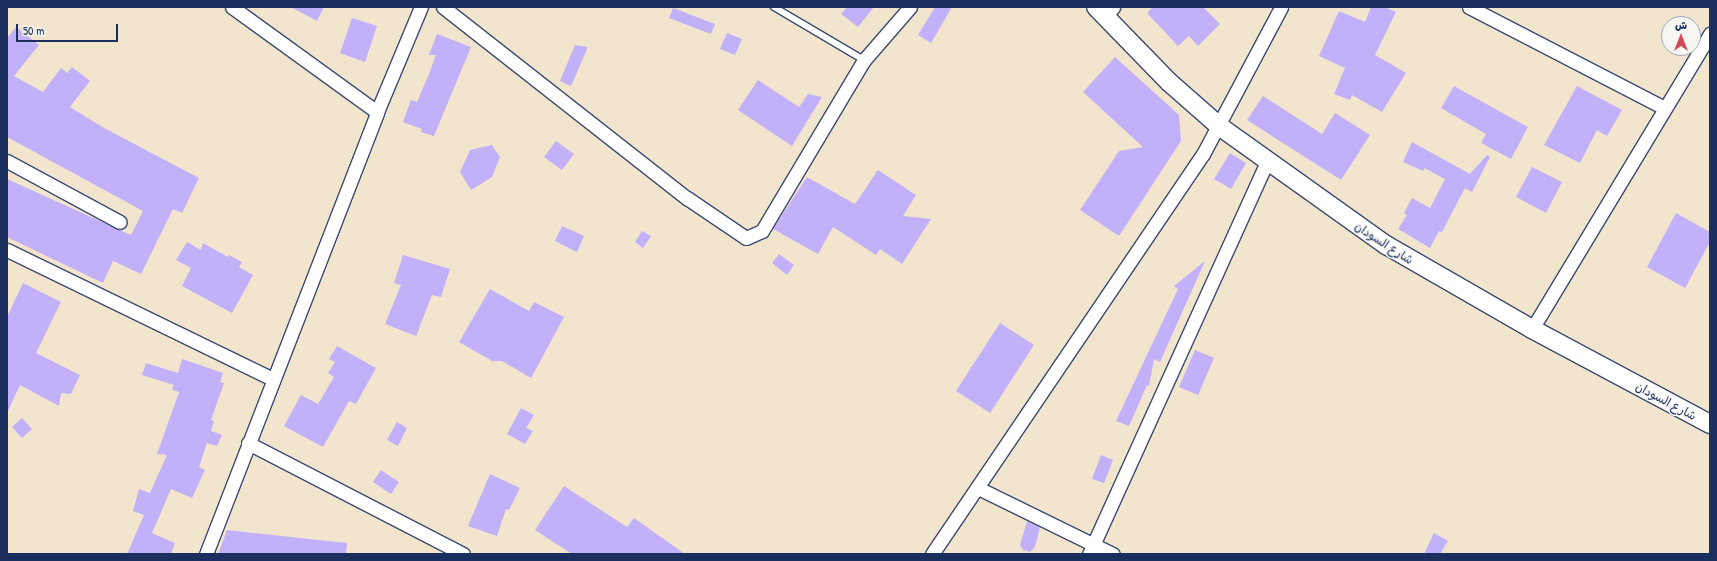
<!DOCTYPE html>
<html>
<head>
<meta charset="utf-8">
<style>
  body { margin:0 }
  #map { position:relative; width:1717px; height:561px; overflow:hidden; background:#f2e5ce; font-family:"Patrick Hand","Playpen Sans Arabic",sans-serif }
  div>[style] { position:absolute }
  .building>* { inset:0; background:#c2b0f9 }
  .roads { filter:drop-shadow(1px 0 #3b4a6f) drop-shadow(-1px 0 #3b4a6f) drop-shadow(0 1px #3b4a6f) drop-shadow(0 -1px #3b4a6f) }
  .lane>* { height:6px; margin:-3px; padding:0 3px; transform-origin:3px; border-radius:3px; background:#fff }
  .street>* { height:13px; margin:-6.5px; padding:0 6.5px; transform-origin:6.5px; border-radius:6.5px; background:#fff }
  .secondary>* { height:18px; margin:-9px; padding:0 9px; transform-origin:9px; border-radius:9px; background:#fff }
  span { translate:-50% -50%; white-space:nowrap; text-align:center; line-height:1.15; -webkit-text-stroke:3px #f6f6f2; paint-order:stroke }
  .street-label { font-size:12px; color:#1b2f5e }
  .frame { position:absolute; inset:0; border:8px solid #1b2f5e; pointer-events:none }
  .north { position:absolute; left:1661px; top:16px; width:40px; height:40px; box-sizing:border-box; background:#f6f6f2; border:1px solid #9ea6b7; border-radius:50%; rotate:0deg; font-size:11px; font-weight:700; line-height:16px; text-align:center; color:#1b2f5e }
  .north::after { content:''; display:block; margin:auto; width:14px; height:18px; background:#d1495b; clip-path:polygon(50% 0,100% 100%,50% 72%,0 100%) }
  .scale { position:absolute; left:16px; top:24px; width:102px; height:18px; box-sizing:border-box; border:2px solid #1b2f5e; border-top:0; padding-left:5px; font-size:12px; line-height:14px; white-space:nowrap; color:#1b2f5e; -webkit-text-stroke:3px #f6f6f2; paint-order:stroke }
</style>
</head>
<body>
<div id="map">
  <div class="building">
    <div style="clip-path:polygon(291px 7px,324px 7px,317px 21px)"></div>
    <div style="clip-path:polygon(847px 7px,874px 7px,858px 27px,841px 14px)"></div>
    <div style="clip-path:polygon(935px 7px,952px 7px,931px 43px,918px 35px)"></div>
    <div style="clip-path:polygon(1153px 7px,1203px 7px,1220px 24px,1198px 46px,1189px 36px,1178px 46px,1147px 13px)"></div>
    <div style="clip-path:polygon(1371px 7px,1384px 7px,1396px 12px,1375px 55px,1406px 73px,1382px 112px,1352px 95px,1350px 100px,1334px 94px,1345px 68px,1319px 56px,1339px 11px,1365px 22px)"></div>
    <div style="clip-path:polygon(673px 8px,715px 24px,711px 34px,669px 18px)"></div>
    <div style="clip-path:polygon(352px 18px,377px 26px,365px 62px,340px 53px)"></div>
    <div style="clip-path:polygon(16px 27px,39px 45px,14px 76px,43px 92px,61px 68px,67px 73px,72px 67px,90px 81px,70px 107px,104px 128px,199px 178px,182px 213px,173px 209px,141px 274px,113px 261px,103px 283px,7px 237px,7px 179px,131px 235px,143px 211px,7px 137px,7px 38px)"></div>
    <div style="clip-path:polygon(727px 33px,742px 39px,735px 55px,720px 49px)"></div>
    <div style="clip-path:polygon(437px 34px,471px 47px,434px 136px,421px 132px,422px 129px,403px 122px,411px 100px,417px 102px,429px 74px,436px 55px,429px 55px)"></div>
    <div style="clip-path:polygon(575px 45px,588px 47px,571px 86px,560px 81px)"></div>
    <div style="clip-path:polygon(1115px 57px,1179px 115px,1181px 141px,1119px 236px,1080px 210px,1119px 151px,1143px 147px,1083px 92px)"></div>
    <div style="clip-path:polygon(758px 80px,799px 107px,808px 94px,822px 97px,792px 146px,738px 110px)"></div>
    <div style="clip-path:polygon(1454px 86px,1528px 127px,1511px 159px,1481px 143px,1486px 134px,1441px 108px)"></div>
    <div style="clip-path:polygon(1577px 86px,1622px 110px,1607px 136px,1597px 130px,1580px 163px,1544px 145px)"></div>
    <div style="clip-path:polygon(1263px 96px,1322px 134px,1335px 113px,1370px 135px,1341px 180px,1247px 120px)"></div>
    <div style="clip-path:polygon(556px 141px,574px 154px,562px 170px,544px 157px)"></div>
    <div style="clip-path:polygon(1412px 142px,1470px 174px,1487px 155px,1490px 157px,1472px 192px,1465px 188px,1442px 232px,1439px 231px,1430px 248px,1398px 229px,1407px 215px,1404px 213px,1412px 198px,1430px 208px,1445px 179px,1424px 168px,1423px 171px,1403px 162px)"></div>
    <div style="clip-path:polygon(492px 145px,500px 157px,492px 177px,471px 190px,460px 172px,470px 150px)"></div>
    <div style="clip-path:polygon(1230px 153px,1246px 163px,1231px 189px,1214px 179px)"></div>
    <div style="clip-path:polygon(1532px 167px,1562px 182px,1546px 213px,1516px 197px)"></div>
    <div style="clip-path:polygon(878px 170px,916px 195px,903px 216px,931px 219px,902px 264px,880px 249px,876px 255px,833px 227px,818px 254px,773px 229px,807px 177px,855px 204px)"></div>
    <div style="clip-path:polygon(1676px 213px,1710px 232px,1710px 242px,1685px 288px,1647px 267px)"></div>
    <div style="clip-path:polygon(562px 226px,584px 236px,577px 252px,555px 241px)"></div>
    <div style="clip-path:polygon(642px 231px,651px 236px,643px 248px,635px 242px)"></div>
    <div style="clip-path:polygon(187px 242px,201px 250px,203px 243px,228px 257px,229px 255px,242px 262px,239px 267px,253px 275px,232px 313px,182px 286px,191px 268px,176px 260px)"></div>
    <div style="clip-path:polygon(779px 254px,794px 265px,787px 275px,772px 263px)"></div>
    <div style="clip-path:polygon(403px 255px,450px 269px,441px 297px,432px 295px,416px 336px,385px 324px,401px 285px,394px 283px)"></div>
    <div style="clip-path:polygon(1205px 261px,1160px 362px,1154px 359px,1149px 386px,1147px 385px,1129px 426px,1116px 421px,1178px 289px,1174px 286px)"></div>
    <div style="clip-path:polygon(23px 283px,61px 302px,36px 353px,80px 375px,71px 394px,61px 393px,59px 406px,20px 385px,7px 413px,7px 317px)"></div>
    <div style="clip-path:polygon(490px 289px,529px 311px,534px 302px,564px 317px,531px 378px,502px 361px,492px 361px,459px 342px)"></div>
    <div style="clip-path:polygon(1000px 323px,1034px 345px,990px 413px,956px 391px)"></div>
    <div style="clip-path:polygon(337px 346px,376px 368px,356px 404px,349px 401px,323px 447px,284px 426px,301px 395px,318px 404px,334px 377px,328px 373px,335px 362px,329px 359px)"></div>
    <div style="clip-path:polygon(1195px 350px,1214px 358px,1198px 395px,1179px 387px)"></div>
    <div style="clip-path:polygon(182px 359px,223px 373px,220px 382px,224px 383px,211px 420px,214px 421px,211px 431px,222px 435px,217px 446px,207px 443px,199px 467px,205px 470px,192px 498px,171px 489px,152px 533px,175px 543px,171px 554px,127px 554px,144px 515px,133px 511px,139px 489px,150px 493px,167px 455px,157px 454px,179px 392px,172px 390px,174px 385px,142px 375px,146px 363px,178px 373px)"></div>
    <div style="clip-path:polygon(521px 408px,534px 415px,526px 428px,533px 431px,525px 444px,507px 434px)"></div>
    <div style="clip-path:polygon(22px 418px,32px 429px,22px 438px,12px 427px)"></div>
    <div style="clip-path:polygon(397px 422px,407px 428px,398px 446px,387px 440px)"></div>
    <div style="clip-path:polygon(1101px 455px,1113px 460px,1104px 483px,1092px 479px)"></div>
    <div style="clip-path:polygon(381px 470px,399px 482px,391px 494px,373px 482px)"></div>
    <div style="clip-path:polygon(490px 474px,520px 488px,509px 510px,506px 509px,497px 536px,468px 526px)"></div>
    <div style="clip-path:polygon(564px 486px,627px 527px,634px 518px,685px 554px,572px 554px,535px 530px)"></div>
    <div style="clip-path:polygon(1027px 521px,1040px 527px,1035px 547px,1030px 552px,1023px 550px,1020px 545px)"></div>
    <div style="clip-path:polygon(227px 530px,347px 543px,346px 554px,218px 554px)"></div>
    <div style="clip-path:polygon(1434px 533px,1448px 541px,1440px 554px,1424px 554px)"></div>
  </div>
  <div class="roads">
    <div class="lane">
      <div style="left:774px;top:7px;width:104px;rotate:30.5deg"></div>
    </div>
    <div class="street">
      <div style="left:232px;top:7px;width:179px;rotate:35.9deg"></div>
      <div style="left:443px;top:7px;width:310px;rotate:38.1deg"></div>
      <div style="left:687px;top:198px;width:71px;rotate:34.1deg"></div>
      <div style="left:746px;top:238px;width:17px;rotate:-24deg"></div>
      <div style="left:762px;top:231px;width:199px;rotate:-59.2deg"></div>
      <div style="left:864px;top:60px;width:70px;rotate:-49deg"></div>
      <div style="left:1469px;top:7px;width:220px;rotate:27.3deg"></div>
      <div style="left:1105px;top:17px;width:13px;rotate:-51deg"></div>
      <div style="left:7px;top:161px;width:128px;rotate:28.4deg"></div>
      <div style="left:7px;top:250px;width:296px;rotate:25.9deg"></div>
      <div style="left:1532px;top:329px;width:345px;rotate:-58.9deg"></div>
      <div style="left:248px;top:443px;width:242px;rotate:27.3deg"></div>
      <div style="left:978px;top:488px;width:150px;rotate:26.1deg"></div>
      <div style="left:206px;top:554px;width:474px;rotate:-68.8deg"></div>
      <div style="left:377px;top:112px;width:114px;rotate:-67.3deg"></div>
      <div style="left:932px;top:554px;width:483px;rotate:-55.9deg"></div>
      <div style="left:1203px;top:154px;width:166px;rotate:-62deg"></div>
      <div style="left:1089px;top:554px;width:431px;rotate:-65.6deg"></div>
    </div>
    <div class="secondary">
      <div style="left:1096px;top:7px;width:105px;rotate:45.8deg"></div>
      <div style="left:1169px;top:82px;width:67px;rotate:41.3deg"></div>
      <div style="left:1219px;top:126px;width:205px;rotate:35.5deg"></div>
      <div style="left:1386px;top:245px;width:168px;rotate:29.9deg"></div>
      <div style="left:1532px;top:329px;width:202px;rotate:28.1deg"></div>
    </div>
  </div>
  <div class="street-label">
    <span style="left:1384px;top:243px;rotate:33deg">شارع السودان</span>
    <span style="left:1666px;top:401px;rotate:28deg">شارع السودان</span>
  </div>
  <div class="frame"></div>
  <div class="north">ش</div>
  <div class="scale">50 m</div>
</div>
</body>
</html>
